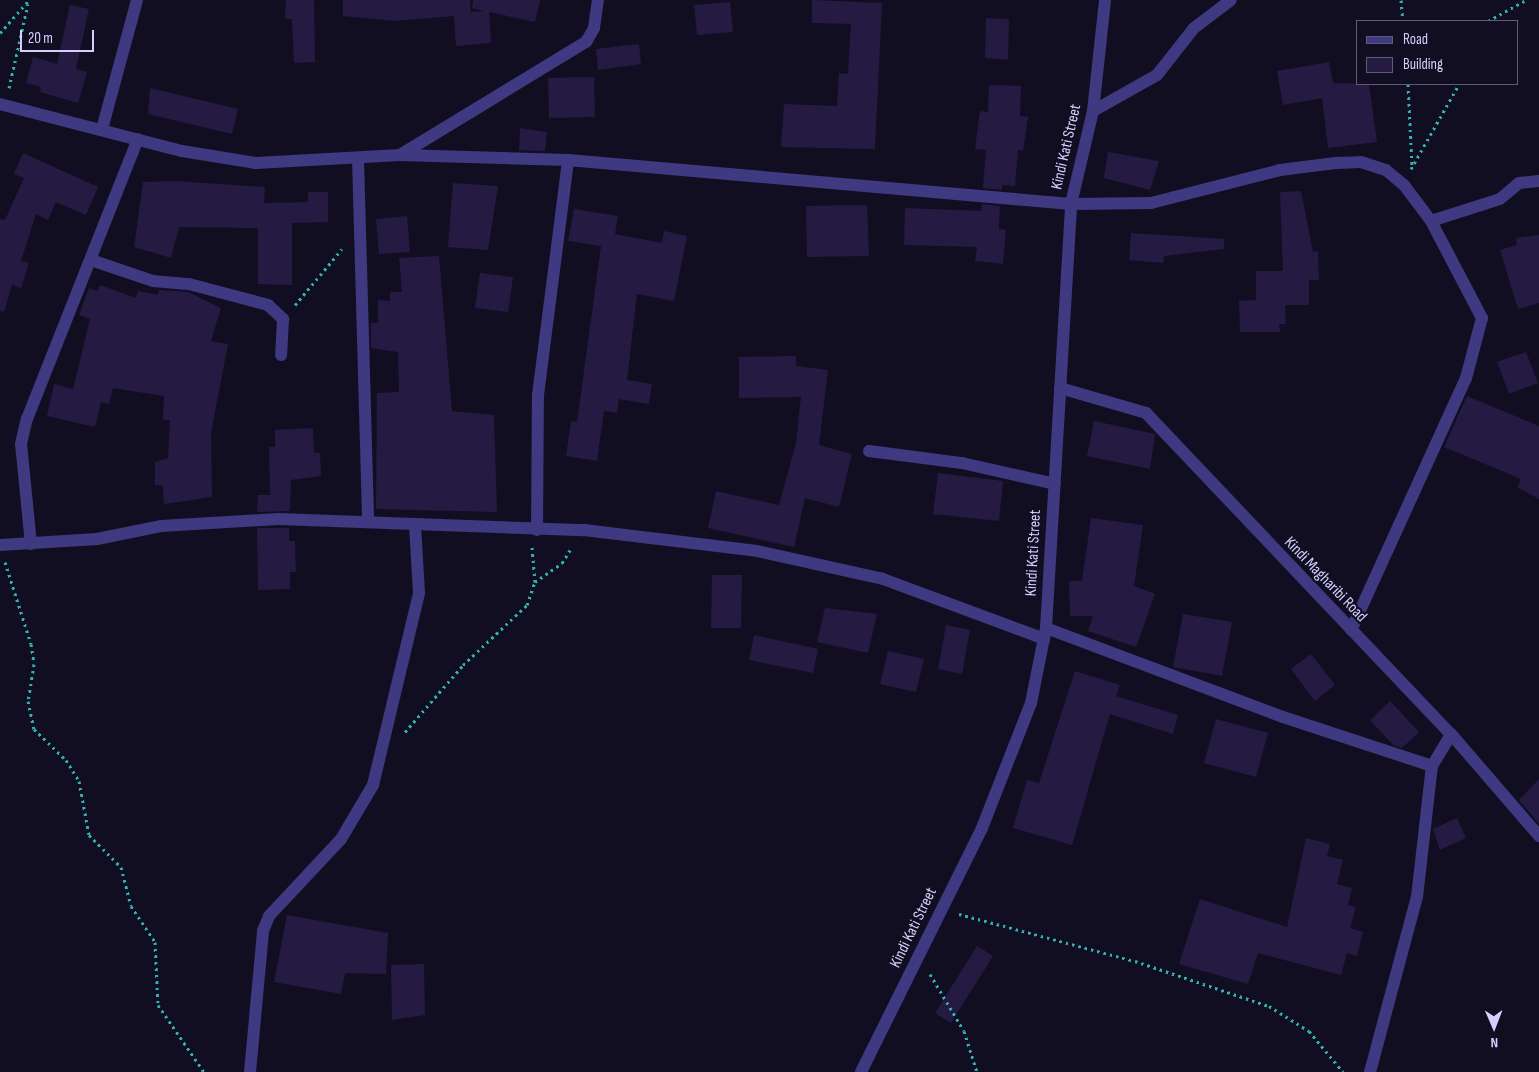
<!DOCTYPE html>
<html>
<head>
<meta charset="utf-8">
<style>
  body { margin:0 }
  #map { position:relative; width:1539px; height:1072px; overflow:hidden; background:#120e22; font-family:"Sofia Sans Condensed",sans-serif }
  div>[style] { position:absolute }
  .building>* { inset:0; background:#241a42 }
  .path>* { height:3px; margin-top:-1.5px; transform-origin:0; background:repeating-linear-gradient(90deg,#30b2af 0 2.5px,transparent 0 6.5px) }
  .minor>* { height:12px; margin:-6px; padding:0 6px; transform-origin:6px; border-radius:6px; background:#3e3980 }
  span { translate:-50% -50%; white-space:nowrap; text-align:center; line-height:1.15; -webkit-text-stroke:4.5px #120e22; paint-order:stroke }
  .street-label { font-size:16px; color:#d6cffe }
  .legend { position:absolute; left:1356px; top:20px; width:162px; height:65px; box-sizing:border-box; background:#120e22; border:1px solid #605b7a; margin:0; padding:6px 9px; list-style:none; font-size:15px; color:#d6cffe }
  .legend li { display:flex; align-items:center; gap:10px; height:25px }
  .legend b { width:25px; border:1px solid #605b7a }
  .north { position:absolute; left:1469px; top:1002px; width:50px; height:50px; -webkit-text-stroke:4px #120e22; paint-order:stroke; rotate:179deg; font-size:14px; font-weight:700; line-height:20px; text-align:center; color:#d6cffe }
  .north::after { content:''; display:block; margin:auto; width:18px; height:22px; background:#d6cffe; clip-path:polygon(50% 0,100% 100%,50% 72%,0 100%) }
  .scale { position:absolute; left:20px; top:30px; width:74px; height:22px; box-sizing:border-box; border:2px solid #d6cffe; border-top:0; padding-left:6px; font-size:15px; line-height:18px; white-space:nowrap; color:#d6cffe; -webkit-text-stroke:4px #120e22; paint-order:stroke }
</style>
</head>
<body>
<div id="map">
  <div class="building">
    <div style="clip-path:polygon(286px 0,314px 0,315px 62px,294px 63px,292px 19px,285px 19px)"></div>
    <div style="clip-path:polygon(343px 0,470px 0,471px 12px,484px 11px,472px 8px,473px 0,540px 0,535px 22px,489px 12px,491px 43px,456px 46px,454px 16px,395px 21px,343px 16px)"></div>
    <div style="clip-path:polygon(812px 0,882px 3px,875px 149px,781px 147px,784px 104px,837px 106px,839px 73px,848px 74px,851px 24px,812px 23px)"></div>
    <div style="clip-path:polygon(730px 2px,733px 32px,697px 35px,694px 5px)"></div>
    <div style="clip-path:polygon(70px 5px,89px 9px,76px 69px,87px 72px,78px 103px,40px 92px,41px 87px,26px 83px,33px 57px,57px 64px)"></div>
    <div style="clip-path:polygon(986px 18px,1009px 19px,1008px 60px,985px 58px)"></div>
    <div style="clip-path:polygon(639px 44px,641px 64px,598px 70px,596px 49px)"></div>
    <div style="clip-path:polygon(1329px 62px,1333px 83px,1369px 84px,1377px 142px,1328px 148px,1322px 98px,1283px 105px,1277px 71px)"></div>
    <div style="clip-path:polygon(594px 77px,595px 117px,549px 118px,548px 78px)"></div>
    <div style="clip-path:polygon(989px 85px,1021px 86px,1020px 116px,1028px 117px,1023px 151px,1018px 150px,1015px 186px,1002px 185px,1002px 190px,983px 188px,986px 150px,975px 149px,980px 111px,988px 112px)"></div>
    <div style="clip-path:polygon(150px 88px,238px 109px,232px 134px,148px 114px)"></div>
    <div style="clip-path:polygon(520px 128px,547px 132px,545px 151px,519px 150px)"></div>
    <div style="clip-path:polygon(1108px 152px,1159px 161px,1150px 190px,1104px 178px)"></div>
    <div style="clip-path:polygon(23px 153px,98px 187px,86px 215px,56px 202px,48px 220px,36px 214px,21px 261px,29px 263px,21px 288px,12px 285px,4px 312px,0 311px,0 219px,5px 220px,24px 178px,14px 174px)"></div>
    <div style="clip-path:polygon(176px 181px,265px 187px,264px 203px,308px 202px,308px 192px,328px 192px,328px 222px,292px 223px,292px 285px,258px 284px,258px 228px,179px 227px,171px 258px,134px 247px,143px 182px)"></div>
    <div style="clip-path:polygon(453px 183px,498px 186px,488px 250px,448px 247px)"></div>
    <div style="clip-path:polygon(1301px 191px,1313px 252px,1318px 251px,1319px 280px,1309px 280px,1309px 305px,1285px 305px,1286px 324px,1279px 324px,1280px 332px,1240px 332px,1239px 301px,1256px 300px,1256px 271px,1283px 271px,1280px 192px)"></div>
    <div style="clip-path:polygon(982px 204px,1000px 206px,999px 229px,1006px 230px,1003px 264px,975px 261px,977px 247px,904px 245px,905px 208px,981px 211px)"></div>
    <div style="clip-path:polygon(867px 205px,869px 256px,807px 257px,806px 206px)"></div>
    <div style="clip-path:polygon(574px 209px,618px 216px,615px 234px,662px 243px,664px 231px,687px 236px,674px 301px,637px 294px,627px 380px,652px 384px,649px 404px,619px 399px,617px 413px,604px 411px,597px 461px,566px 456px,571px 421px,577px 422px,601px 246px,568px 241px)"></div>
    <div style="clip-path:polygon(407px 216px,410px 252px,379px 254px,376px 219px)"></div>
    <div style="clip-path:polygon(1131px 233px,1224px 239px,1224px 249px,1164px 256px,1163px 263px,1129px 260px)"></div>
    <div style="clip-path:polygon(1539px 235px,1539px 303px,1518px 309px,1500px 250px,1517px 245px,1516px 238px)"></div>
    <div style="clip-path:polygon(439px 256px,452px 411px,494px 415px,497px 512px,376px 509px,377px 393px,399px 392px,398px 352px,371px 348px,371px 323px,378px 323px,378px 300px,390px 301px,390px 292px,402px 292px,399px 258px)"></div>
    <div style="clip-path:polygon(480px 273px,513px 277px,508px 312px,475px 308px)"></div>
    <div style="clip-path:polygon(100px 285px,136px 298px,138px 291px,158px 295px,159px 290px,188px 292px,221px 308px,211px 341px,228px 344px,211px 433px,212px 497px,164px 504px,163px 485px,155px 485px,155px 462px,168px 458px,170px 420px,163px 420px,164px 396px,113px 388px,109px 404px,101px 402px,95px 427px,47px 416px,54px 384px,73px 389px,90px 319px,79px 315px,89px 288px,97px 291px)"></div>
    <div style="clip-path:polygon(1526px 352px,1538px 383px,1509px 394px,1497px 362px)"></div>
    <div style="clip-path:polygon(796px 356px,796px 366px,828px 370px,819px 445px,852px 454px,839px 507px,805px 498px,794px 547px,708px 528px,716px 491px,779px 505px,796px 443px,801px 397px,739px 398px,739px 357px)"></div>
    <div style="clip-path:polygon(1467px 396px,1539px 426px,1539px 499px,1517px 487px,1521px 479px,1444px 447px)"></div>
    <div style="clip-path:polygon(1094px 421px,1155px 434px,1150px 469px,1087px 456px)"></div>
    <div style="clip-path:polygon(313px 428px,314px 453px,320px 453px,321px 476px,291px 480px,290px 511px,257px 512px,258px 495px,270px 495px,269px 447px,275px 447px,275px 430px)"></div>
    <div style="clip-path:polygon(938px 473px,1003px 481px,999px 521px,933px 514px)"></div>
    <div style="clip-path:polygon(1091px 518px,1143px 525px,1134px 586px,1155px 594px,1136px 647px,1088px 631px,1093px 616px,1070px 616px,1069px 581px,1082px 581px)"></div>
    <div style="clip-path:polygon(257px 528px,289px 528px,289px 541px,295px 541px,296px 572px,290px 572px,290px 589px,258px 590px)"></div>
    <div style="clip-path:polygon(712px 575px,742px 575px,741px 628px,711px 628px)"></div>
    <div style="clip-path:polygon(825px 608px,877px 614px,868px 653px,817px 642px)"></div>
    <div style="clip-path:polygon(1183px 614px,1232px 622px,1222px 676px,1173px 667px)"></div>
    <div style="clip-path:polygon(946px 625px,970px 630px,962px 674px,938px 669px)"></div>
    <div style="clip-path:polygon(754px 635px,818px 649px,813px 673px,749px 660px)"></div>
    <div style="clip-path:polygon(888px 651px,924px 659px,916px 692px,880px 684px)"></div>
    <div style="clip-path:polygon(1311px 654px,1335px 685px,1315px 701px,1291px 669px)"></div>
    <div style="clip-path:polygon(1075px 671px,1120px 685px,1116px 696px,1178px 715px,1173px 734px,1110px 714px,1072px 845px,1013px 828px,1027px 780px,1039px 783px)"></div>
    <div style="clip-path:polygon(1390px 701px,1419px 732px,1402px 748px,1393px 745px,1370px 720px)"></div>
    <div style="clip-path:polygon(1216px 719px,1268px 733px,1256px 777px,1204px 763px)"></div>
    <div style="clip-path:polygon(1539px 779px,1539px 824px,1519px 800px)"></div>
    <div style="clip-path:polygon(1457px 818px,1466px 838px,1440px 850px,1433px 829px)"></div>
    <div style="clip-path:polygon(1306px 838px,1330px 844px,1327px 856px,1343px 860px,1337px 884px,1352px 888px,1348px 905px,1356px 907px,1350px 928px,1363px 932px,1357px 956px,1347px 953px,1341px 975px,1258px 953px,1248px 984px,1179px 964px,1200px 899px,1287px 927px)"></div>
    <div style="clip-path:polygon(287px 915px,388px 933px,386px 974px,345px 973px,341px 994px,274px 982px)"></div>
    <div style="clip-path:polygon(977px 946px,993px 956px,951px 1023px,935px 1013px)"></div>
    <div style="clip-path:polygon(424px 964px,425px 1015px,392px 1020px,391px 965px)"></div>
  </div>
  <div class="path">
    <div style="left:1401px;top:0;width:21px;rotate:85deg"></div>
    <div style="left:1488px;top:21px;width:43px;rotate:-28.9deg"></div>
    <div style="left:0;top:33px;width:44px;rotate:-48.7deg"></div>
    <div style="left:1408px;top:84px;width:81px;rotate:87.2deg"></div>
    <div style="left:9px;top:88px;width:86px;rotate:-77.3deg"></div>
    <div style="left:1411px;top:169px;width:98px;rotate:-60.5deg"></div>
    <div style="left:295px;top:305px;width:73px;rotate:-50deg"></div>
    <div style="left:5px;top:562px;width:86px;rotate:72.4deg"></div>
    <div style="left:31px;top:644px;width:20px;rotate:81deg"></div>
    <div style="left:34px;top:664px;width:37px;rotate:99deg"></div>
    <div style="left:28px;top:701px;width:29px;rotate:78deg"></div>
    <div style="left:34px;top:729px;width:45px;rotate:44.1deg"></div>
    <div style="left:66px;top:760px;width:25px;rotate:58deg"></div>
    <div style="left:79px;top:781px;width:55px;rotate:79.5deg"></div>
    <div style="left:89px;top:835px;width:45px;rotate:45deg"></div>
    <div style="left:121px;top:867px;width:40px;rotate:75.6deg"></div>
    <div style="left:131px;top:906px;width:43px;rotate:56.3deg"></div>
    <div style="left:155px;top:942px;width:63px;rotate:87.3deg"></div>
    <div style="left:158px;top:1005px;width:81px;rotate:55.5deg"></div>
    <div style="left:535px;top:582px;width:33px;rotate:-35deg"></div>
    <div style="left:562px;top:563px;width:19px;rotate:-58deg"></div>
    <div style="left:405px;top:732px;width:89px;rotate:-49.1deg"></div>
    <div style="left:463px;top:665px;width:88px;rotate:-43.2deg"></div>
    <div style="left:527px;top:605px;width:24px;rotate:-71deg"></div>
    <div style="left:535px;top:582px;width:35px;rotate:-95deg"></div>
    <div style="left:959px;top:914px;width:182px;rotate:15deg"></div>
    <div style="left:1135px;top:961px;width:141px;rotate:18.6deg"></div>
    <div style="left:1269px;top:1006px;width:47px;rotate:32deg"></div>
    <div style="left:1309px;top:1031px;width:53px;rotate:50.3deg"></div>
    <div style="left:930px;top:974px;width:66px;rotate:59.2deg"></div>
    <div style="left:964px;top:1031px;width:43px;rotate:72.4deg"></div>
  </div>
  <div class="minor">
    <div style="left:0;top:104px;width:188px;rotate:14.5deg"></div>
    <div style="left:182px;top:151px;width:75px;rotate:9.2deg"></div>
    <div style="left:256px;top:163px;width:144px;rotate:-3.2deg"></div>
    <div style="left:400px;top:155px;width:168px;rotate:1.7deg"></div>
    <div style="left:568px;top:160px;width:505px;rotate:5deg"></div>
    <div style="left:1071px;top:204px;width:80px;rotate:-0.7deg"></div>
    <div style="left:1151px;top:203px;width:133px;rotate:-14.3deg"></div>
    <div style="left:1280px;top:170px;width:56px;rotate:-7.1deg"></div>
    <div style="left:1336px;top:163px;width:25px;rotate:-2deg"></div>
    <div style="left:1361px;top:162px;width:26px;rotate:18deg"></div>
    <div style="left:1386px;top:170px;width:23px;rotate:40deg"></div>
    <div style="left:1404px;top:185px;width:45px;rotate:53.1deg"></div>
    <div style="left:1431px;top:221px;width:110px;rotate:62.3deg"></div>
    <div style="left:1482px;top:318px;width:62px;rotate:104.9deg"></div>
    <div style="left:1466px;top:378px;width:277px;rotate:114.5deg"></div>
    <div style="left:1093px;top:111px;width:73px;rotate:-29.4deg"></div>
    <div style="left:1157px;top:75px;width:60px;rotate:-51.8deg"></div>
    <div style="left:1194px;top:28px;width:46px;rotate:-37.1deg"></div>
    <div style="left:102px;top:129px;width:134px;rotate:-74.8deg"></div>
    <div style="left:400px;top:155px;width:218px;rotate:-31.3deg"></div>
    <div style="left:586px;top:42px;width:16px;rotate:-60deg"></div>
    <div style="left:594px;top:28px;width:28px;rotate:-82deg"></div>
    <div style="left:358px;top:159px;width:363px;rotate:88.4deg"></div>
    <div style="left:1431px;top:221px;width:72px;rotate:-17.7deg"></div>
    <div style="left:1500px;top:199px;width:25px;rotate:-40deg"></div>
    <div style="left:1519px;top:183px;width:20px;rotate:-6deg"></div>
    <div style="left:91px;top:260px;width:65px;rotate:18.7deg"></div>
    <div style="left:153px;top:281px;width:36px;rotate:5deg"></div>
    <div style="left:189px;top:284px;width:82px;rotate:14.9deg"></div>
    <div style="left:268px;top:305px;width:21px;rotate:43deg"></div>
    <div style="left:283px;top:319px;width:36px;rotate:93deg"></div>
    <div style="left:1060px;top:388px;width:90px;rotate:16.2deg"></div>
    <div style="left:1146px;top:413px;width:443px;rotate:46.5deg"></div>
    <div style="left:1451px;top:734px;width:135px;rotate:49.2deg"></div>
    <div style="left:869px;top:451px;width:94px;rotate:7.4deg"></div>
    <div style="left:962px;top:463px;width:95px;rotate:12.7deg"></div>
    <div style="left:537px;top:530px;width:135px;rotate:-89.6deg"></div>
    <div style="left:538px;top:395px;width:237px;rotate:-82.7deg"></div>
    <div style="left:31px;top:544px;width:100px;rotate:-95.7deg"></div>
    <div style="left:21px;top:444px;width:26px;rotate:-77deg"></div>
    <div style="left:27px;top:419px;width:301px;rotate:-68.4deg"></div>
    <div style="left:0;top:545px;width:97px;rotate:-3.5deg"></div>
    <div style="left:97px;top:539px;width:65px;rotate:-11.5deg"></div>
    <div style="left:161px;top:526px;width:117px;rotate:-3.4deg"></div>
    <div style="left:278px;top:519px;width:306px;rotate:2.1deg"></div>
    <div style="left:584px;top:530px;width:174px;rotate:6.9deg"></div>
    <div style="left:757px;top:551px;width:129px;rotate:12.5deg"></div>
    <div style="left:883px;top:579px;width:172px;rotate:20.4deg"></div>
    <div style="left:1046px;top:628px;width:253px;rotate:20.6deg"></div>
    <div style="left:1283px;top:717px;width:157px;rotate:18.2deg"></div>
    <div style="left:250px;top:1072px;width:142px;rotate:-84.7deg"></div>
    <div style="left:263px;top:931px;width:16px;rotate:-68deg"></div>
    <div style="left:269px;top:916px;width:105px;rotate:-46.9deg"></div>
    <div style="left:341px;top:839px;width:63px;rotate:-59.3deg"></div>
    <div style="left:373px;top:785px;width:197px;rotate:-76.5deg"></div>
    <div style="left:419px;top:593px;width:68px;rotate:-93.4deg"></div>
    <div style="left:861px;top:1072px;width:272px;rotate:-63.6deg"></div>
    <div style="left:982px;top:828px;width:134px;rotate:-68.6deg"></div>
    <div style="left:1031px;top:703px;width:76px;rotate:-78.7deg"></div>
    <div style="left:1046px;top:628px;width:425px;rotate:-86.6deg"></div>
    <div style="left:1071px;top:204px;width:96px;rotate:-76.7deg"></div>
    <div style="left:1093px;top:111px;width:112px;rotate:-83.8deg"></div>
    <div style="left:1370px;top:1072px;width:181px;rotate:-75deg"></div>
    <div style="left:1417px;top:897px;width:132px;rotate:-83.5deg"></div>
    <div style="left:1432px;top:766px;width:37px;rotate:-59deg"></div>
  </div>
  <div class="street-label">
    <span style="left:1067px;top:147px;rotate:-77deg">Kindi Kati Street</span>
    <span style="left:1034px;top:553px;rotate:-87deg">Kindi Kati Street</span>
    <span style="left:1325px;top:580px;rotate:46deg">Kindi Magharibi Road</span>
    <span style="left:914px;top:928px;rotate:-64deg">Kindi Kati Street</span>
  </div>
  <ul class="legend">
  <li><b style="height:6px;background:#3e3980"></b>Road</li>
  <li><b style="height:14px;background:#241a42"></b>Building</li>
  </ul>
  <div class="north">N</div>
  <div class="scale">20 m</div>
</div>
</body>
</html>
